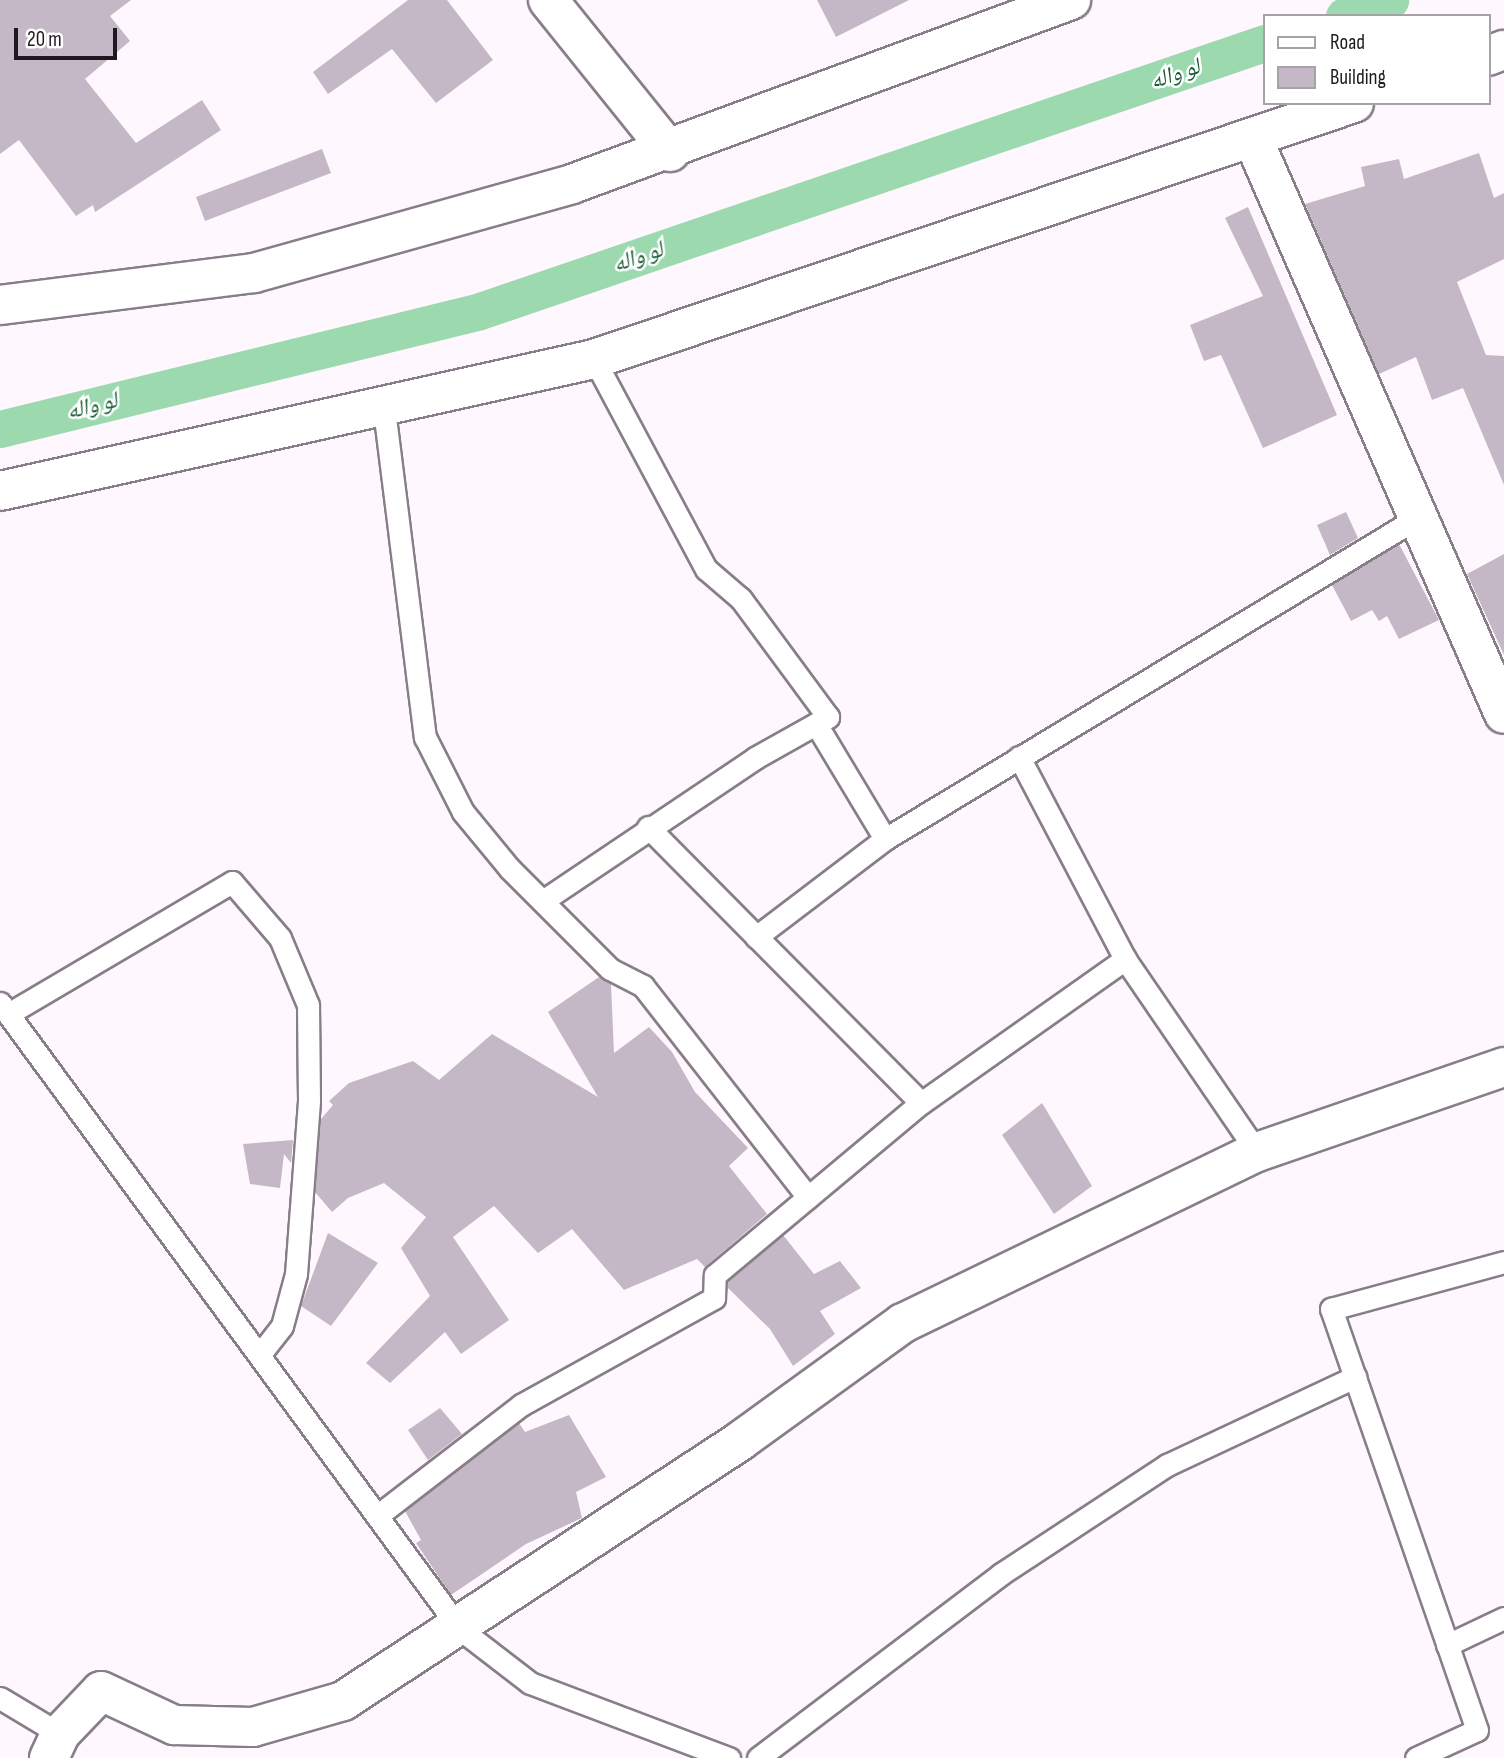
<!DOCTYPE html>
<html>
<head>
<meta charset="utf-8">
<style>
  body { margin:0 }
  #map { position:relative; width:1504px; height:1758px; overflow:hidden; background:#fef8fe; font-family:"Sofia Sans Condensed","Noto Naskh Arabic",sans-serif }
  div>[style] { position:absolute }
  .canal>* { height:37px; margin:-18.5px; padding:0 18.5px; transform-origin:18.5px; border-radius:18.5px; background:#9dd9af }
  .building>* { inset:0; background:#c5b8c6 }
  .roads { filter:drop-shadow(2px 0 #887d89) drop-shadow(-2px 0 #887d89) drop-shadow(0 2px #887d89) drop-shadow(0 -2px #887d89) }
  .lane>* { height:21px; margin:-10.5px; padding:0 10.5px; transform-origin:10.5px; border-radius:10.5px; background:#fff }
  .street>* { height:38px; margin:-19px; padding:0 19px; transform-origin:19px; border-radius:19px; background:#fff }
  .secondary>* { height:38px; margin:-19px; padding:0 19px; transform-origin:19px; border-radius:19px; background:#fff }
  span { translate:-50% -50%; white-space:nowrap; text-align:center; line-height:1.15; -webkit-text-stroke:5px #fff; paint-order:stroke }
  .water-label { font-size:23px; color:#175a34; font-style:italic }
  .legend { position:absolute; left:1263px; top:14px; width:228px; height:91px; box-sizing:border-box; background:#fff; border:2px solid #a5a3a5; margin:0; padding:9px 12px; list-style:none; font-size:21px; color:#1d191e }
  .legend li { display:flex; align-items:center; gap:14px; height:35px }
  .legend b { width:35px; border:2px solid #a5a3a5 }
  .scale { position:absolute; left:14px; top:28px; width:103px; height:32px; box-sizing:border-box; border:4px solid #1d191e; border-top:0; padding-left:9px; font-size:21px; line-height:24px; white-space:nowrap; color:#1d191e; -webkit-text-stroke:5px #fff; paint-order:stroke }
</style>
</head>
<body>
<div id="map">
  <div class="canal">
    <div style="left:1344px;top:16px;width:49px;rotate:-19.2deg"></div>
    <div style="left:0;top:429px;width:494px;rotate:-13.8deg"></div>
    <div style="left:480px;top:311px;width:829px;rotate:-18.87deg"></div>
  </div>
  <div class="building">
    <div style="clip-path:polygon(0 0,131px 0,110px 16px,130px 41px,85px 79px,136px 143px,202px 100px,221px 130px,95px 212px,93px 205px,76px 216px,19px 140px,0 154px)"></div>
    <div style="clip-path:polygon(408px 0,447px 0,493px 60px,436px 103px,392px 49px,328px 94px,313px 72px)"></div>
    <div style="clip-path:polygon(817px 0,909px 0,836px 37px)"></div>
    <div style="clip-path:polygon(322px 149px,331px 173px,205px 221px,196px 197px)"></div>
    <div style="clip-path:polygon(1479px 153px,1494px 198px,1504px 193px,1504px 259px,1457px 282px,1486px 355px,1504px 356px,1504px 485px,1463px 388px,1432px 400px,1416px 357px,1379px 374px,1305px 204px,1365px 186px,1361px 167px,1399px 159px,1404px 179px)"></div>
    <div style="clip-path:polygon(1248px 207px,1337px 415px,1263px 448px,1221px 355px,1204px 361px,1190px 325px,1263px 296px,1225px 218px)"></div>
    <div style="clip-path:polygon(1346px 512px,1358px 538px,1330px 555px,1317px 525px)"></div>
    <div style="clip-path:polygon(1399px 544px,1439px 620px,1399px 639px,1387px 616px,1379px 621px,1372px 610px,1351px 621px,1332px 585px)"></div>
    <div style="clip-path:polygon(1504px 554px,1504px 655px,1467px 574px)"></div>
    <div style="clip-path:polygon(599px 977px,611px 984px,614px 1053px,649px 1027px,672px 1052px,695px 1092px,748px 1148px,729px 1166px,767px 1214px,705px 1267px,697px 1259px,624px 1290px,572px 1229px,538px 1253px,494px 1206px,453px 1237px,509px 1320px,461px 1354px,445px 1332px,390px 1383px,366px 1363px,430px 1296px,401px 1248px,426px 1217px,384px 1183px,348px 1198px,332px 1212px,315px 1192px,321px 1119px,333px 1105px,329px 1101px,349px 1083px,413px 1061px,439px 1080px,492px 1034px,598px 1097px,548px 1012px)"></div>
    <div style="clip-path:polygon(1042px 1103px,1092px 1186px,1054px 1214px,1002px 1135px)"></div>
    <div style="clip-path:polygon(293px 1140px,291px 1163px,284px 1154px,280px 1188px,250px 1184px,243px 1144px)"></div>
    <div style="clip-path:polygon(328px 1233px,378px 1263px,331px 1326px,301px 1306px)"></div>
    <div style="clip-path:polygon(783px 1235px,814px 1274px,840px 1261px,861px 1288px,820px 1311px,835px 1334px,793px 1366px,770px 1329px,728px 1288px,728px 1281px)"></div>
    <div style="clip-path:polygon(440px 1408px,462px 1434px,428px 1460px,408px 1430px)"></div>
    <div style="clip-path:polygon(569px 1415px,606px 1477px,576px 1492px,582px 1518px,526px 1544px,451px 1595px,416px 1543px,421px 1540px,405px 1511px,519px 1423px,525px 1432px)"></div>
  </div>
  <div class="roads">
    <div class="lane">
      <div style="left:384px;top:409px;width:331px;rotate:82.9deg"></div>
      <div style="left:425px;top:737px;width:84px;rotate:63.1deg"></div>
      <div style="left:463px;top:812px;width:74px;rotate:50.5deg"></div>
      <div style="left:510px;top:869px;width:141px;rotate:45deg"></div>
      <div style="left:610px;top:969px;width:37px;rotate:27deg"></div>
      <div style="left:643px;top:986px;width:268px;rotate:52deg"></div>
      <div style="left:816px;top:724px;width:134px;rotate:59deg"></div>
      <div style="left:1019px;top:757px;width:228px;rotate:62.3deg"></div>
      <div style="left:1125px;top:959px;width:234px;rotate:55.6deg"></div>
      <div style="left:648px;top:827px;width:388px;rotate:45.3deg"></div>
      <div style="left:544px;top:900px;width:254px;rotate:-33.9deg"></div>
      <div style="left:755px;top:758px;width:84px;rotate:-29.3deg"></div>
      <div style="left:828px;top:717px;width:147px;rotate:-126.4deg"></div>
      <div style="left:741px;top:599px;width:46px;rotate:-139.4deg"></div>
      <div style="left:706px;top:569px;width:238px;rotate:-118.1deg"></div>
      <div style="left:756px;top:937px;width:162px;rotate:-37.2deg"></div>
      <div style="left:885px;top:839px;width:621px;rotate:-31.11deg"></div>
      <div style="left:0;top:1003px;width:777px;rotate:53.69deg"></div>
      <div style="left:460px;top:1629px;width:88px;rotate:37.6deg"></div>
      <div style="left:530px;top:1683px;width:213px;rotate:20.7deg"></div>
      <div style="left:8px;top:1014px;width:260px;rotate:-30.5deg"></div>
      <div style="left:232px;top:882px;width:74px;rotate:49.4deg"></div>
      <div style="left:280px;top:938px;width:73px;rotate:67.3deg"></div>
      <div style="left:308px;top:1005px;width:96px;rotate:89.4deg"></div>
      <div style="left:309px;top:1101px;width:173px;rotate:94.3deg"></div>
      <div style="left:296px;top:1274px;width:54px;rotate:105.1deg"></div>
      <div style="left:282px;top:1326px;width:37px;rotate:128deg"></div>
      <div style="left:377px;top:1516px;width:182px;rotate:-37.6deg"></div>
      <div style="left:521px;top:1405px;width:221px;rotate:-29deg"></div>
      <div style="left:714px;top:1298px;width:23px;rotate:-88deg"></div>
      <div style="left:715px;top:1275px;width:268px;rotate:-39.9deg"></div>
      <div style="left:921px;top:1103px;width:250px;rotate:-35.2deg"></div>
      <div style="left:1447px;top:1645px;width:63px;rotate:-25.3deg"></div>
      <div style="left:0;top:1698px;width:70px;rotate:31deg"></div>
      <div style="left:758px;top:1758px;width:305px;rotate:-37.1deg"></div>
      <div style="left:1001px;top:1574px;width:199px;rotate:-33.3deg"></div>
      <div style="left:1167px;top:1465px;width:208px;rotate:-25.1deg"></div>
      <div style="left:1416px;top:1758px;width:67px;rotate:-24.7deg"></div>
      <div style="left:1477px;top:1730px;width:446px;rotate:-109.1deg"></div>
      <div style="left:1331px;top:1309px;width:179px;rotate:-15.2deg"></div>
    </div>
    <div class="street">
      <div style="left:548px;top:0;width:195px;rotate:51.2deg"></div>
      <div style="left:1253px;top:139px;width:627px;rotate:66.42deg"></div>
      <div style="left:49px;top:1758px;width:26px;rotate:-65deg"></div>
      <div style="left:60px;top:1734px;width:59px;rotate:-46.4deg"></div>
      <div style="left:101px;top:1691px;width:81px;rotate:25deg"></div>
      <div style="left:174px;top:1725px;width:79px;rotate:1.5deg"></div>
      <div style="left:253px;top:1727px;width:94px;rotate:-16.1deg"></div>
      <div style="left:343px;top:1701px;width:475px;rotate:-33.2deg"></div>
      <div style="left:740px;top:1441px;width:201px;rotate:-35.9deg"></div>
      <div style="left:903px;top:1323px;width:393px;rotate:-25.8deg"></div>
      <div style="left:1257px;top:1152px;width:261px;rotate:-19deg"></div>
    </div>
    <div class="secondary">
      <div style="left:1488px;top:56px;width:17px;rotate:-21deg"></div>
      <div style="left:0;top:305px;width:256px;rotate:-7.2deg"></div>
      <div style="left:254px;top:273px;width:330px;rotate:-15.6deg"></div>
      <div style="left:572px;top:184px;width:532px;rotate:-20.24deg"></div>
      <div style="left:0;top:491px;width:608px;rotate:-12.53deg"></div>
      <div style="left:594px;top:359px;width:802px;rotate:-18.62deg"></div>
    </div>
  </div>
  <div class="water-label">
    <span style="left:1175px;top:74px;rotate:-19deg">لو واله</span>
    <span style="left:638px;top:257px;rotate:-19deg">لو واله</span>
    <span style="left:92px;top:406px;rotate:-14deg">لو واله</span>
  </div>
  <ul class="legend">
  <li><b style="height:9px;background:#fff"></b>Road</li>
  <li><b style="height:19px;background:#c5b8c6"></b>Building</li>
  </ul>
  <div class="scale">20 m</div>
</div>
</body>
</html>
